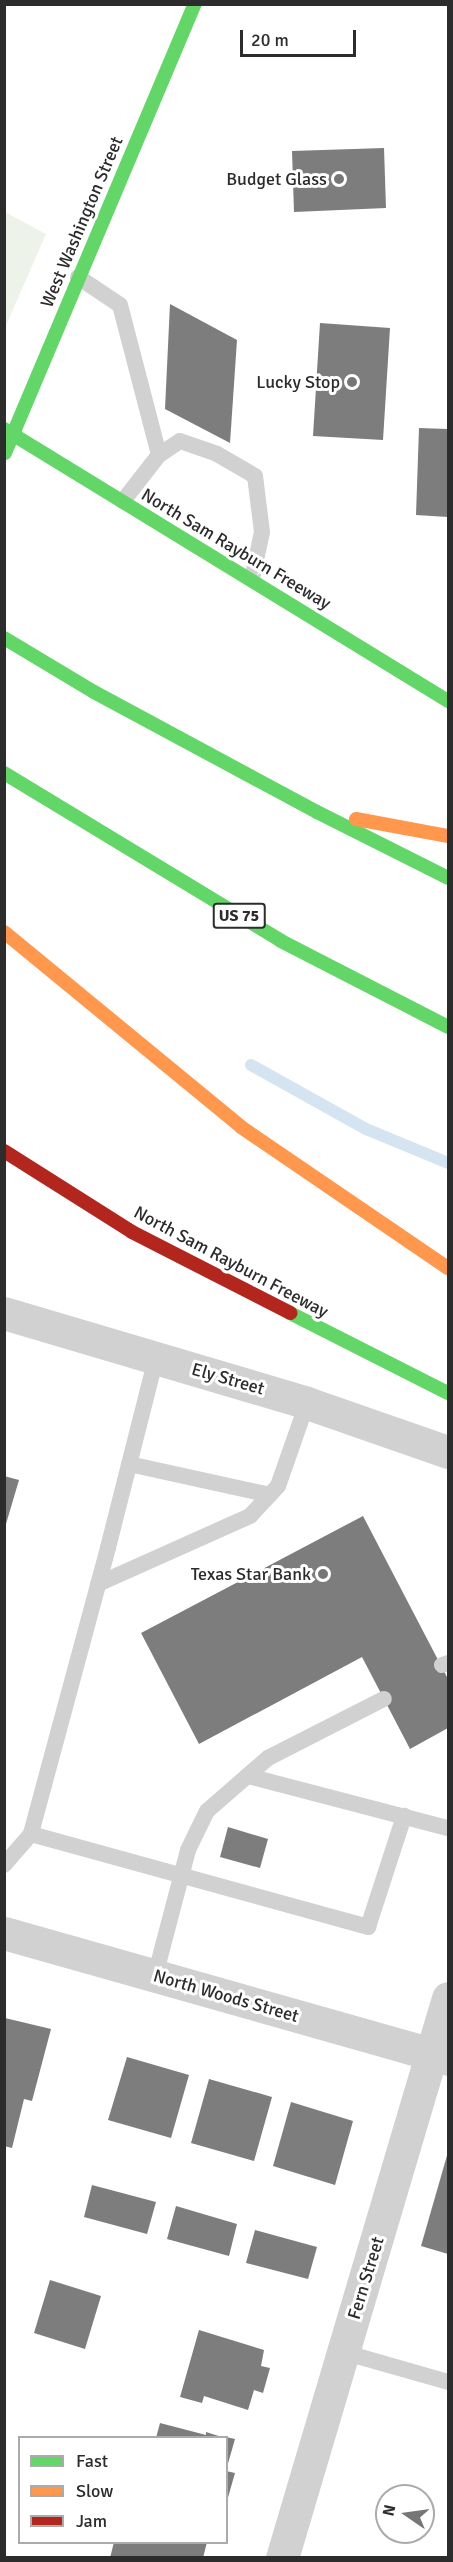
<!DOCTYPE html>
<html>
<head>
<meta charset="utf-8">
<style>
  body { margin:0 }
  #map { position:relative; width:453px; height:2562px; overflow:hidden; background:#fff; font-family:Signika,sans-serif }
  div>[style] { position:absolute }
  .green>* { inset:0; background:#eef3ea }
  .stream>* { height:12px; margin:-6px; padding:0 6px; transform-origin:6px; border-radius:6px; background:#d5e4f1 }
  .building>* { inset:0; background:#7d7d7d }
  .lane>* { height:16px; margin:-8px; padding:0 8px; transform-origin:8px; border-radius:8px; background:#d1d1d1 }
  .street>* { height:33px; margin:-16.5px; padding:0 16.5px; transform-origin:16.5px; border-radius:16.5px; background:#d1d1d1 }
  .fast>* { height:14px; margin:-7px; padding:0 7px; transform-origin:7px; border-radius:7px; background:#63d668 }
  .slow>* { height:14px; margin:-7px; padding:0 7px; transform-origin:7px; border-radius:7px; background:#ff974d }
  .jam>* { height:14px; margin:-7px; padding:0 7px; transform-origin:7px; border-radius:7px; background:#b3261e }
  .dots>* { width:16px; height:16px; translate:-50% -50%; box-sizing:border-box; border:3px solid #fff; border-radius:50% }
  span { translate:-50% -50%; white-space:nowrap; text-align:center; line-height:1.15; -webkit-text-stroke:6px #fff; paint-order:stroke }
  .shield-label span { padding:2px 4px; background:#fff; border:2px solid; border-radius:4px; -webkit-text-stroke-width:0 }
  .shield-label { font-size:16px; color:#2c2c2c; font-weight:700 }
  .poi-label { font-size:18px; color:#2c2c2c }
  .right { translate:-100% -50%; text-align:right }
  .street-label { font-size:18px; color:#2c2c2c }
  .frame { position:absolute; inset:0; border:6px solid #2c2c2c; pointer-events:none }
  .legend { position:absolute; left:18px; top:2436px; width:210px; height:108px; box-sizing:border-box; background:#fff; border:2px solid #ababab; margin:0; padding:8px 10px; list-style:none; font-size:18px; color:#2c2c2c }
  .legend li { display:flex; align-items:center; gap:12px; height:30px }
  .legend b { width:30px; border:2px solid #ababab }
  .north { position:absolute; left:375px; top:2484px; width:60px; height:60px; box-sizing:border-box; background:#fff; border:2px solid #ababab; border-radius:50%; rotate:283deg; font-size:16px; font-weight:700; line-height:24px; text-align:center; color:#2c2c2c }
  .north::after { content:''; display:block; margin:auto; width:21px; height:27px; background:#767676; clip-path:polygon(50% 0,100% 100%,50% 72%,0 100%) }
  .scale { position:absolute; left:240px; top:30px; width:116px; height:27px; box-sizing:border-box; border:3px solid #2c2c2c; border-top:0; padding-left:8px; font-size:18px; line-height:21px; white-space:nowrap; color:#2c2c2c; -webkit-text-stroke:4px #fff; paint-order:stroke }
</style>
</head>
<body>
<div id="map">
  <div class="green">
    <div style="clip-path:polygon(5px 212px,46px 234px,5px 328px)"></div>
  </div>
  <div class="stream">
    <div style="left:251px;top:1065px;width:132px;rotate:29.1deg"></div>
    <div style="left:366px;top:1129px;width:89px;rotate:22.5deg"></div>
  </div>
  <div class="building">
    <div style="clip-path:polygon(384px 148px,386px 208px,294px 212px,292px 151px)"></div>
    <div style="clip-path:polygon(170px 304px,237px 340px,230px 443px,165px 409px)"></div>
    <div style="clip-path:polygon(320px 323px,390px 328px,383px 440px,313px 436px)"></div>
    <div style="clip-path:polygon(419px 428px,448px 429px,448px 517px,416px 515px)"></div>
    <div style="clip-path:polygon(4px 1476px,19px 1480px,6px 1524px,4px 1523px)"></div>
    <div style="clip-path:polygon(363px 1516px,448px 1679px,448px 1728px,410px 1749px,362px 1657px,199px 1744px,141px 1633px)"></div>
    <div style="clip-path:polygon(228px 1827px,268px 1839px,260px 1868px,220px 1857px)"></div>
    <div style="clip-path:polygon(5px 2018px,51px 2029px,32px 2101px,24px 2099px,12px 2148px,4px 2146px)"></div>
    <div style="clip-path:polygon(127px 2057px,189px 2075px,171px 2138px,108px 2120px)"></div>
    <div style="clip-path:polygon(209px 2079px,272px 2097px,254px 2161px,191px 2143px)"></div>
    <div style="clip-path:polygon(291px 2102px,353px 2121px,335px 2185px,273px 2166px)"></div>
    <div style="clip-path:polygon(448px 2152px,448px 2254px,421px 2246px)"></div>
    <div style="clip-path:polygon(92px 2185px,156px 2202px,147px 2234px,84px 2217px)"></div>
    <div style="clip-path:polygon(176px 2206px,237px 2224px,229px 2256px,167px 2239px)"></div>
    <div style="clip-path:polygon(255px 2230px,317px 2247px,308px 2279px,246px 2263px)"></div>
    <div style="clip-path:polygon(50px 2280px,101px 2296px,85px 2349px,34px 2333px)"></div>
    <div style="clip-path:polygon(199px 2330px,264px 2350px,261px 2366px,270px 2368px,263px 2393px,254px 2390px,248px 2410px,204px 2396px,202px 2403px,180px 2397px)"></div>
    <div style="clip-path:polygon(160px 2423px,206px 2435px,206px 2432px,225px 2438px,156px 2438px)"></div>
    <div style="clip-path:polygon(226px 2437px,235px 2439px,227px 2467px,226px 2467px)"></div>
    <div style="clip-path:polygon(226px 2471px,235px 2473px,227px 2501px,226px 2501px)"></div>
    <div style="clip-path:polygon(114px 2542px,207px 2542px,203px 2558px,110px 2558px)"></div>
  </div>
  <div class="lane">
    <div style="left:78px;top:277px;width:50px;rotate:33.7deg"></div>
    <div style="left:120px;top:305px;width:155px;rotate:75.4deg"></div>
    <div style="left:123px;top:501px;width:58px;rotate:-52deg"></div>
    <div style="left:159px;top:455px;width:25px;rotate:-34deg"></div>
    <div style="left:180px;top:441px;width:39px;rotate:19deg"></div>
    <div style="left:217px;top:454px;width:44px;rotate:30.1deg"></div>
    <div style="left:255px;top:476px;width:56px;rotate:82.9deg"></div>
    <div style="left:262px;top:532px;width:48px;rotate:102deg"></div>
    <div style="left:156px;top:1358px;width:196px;rotate:104.2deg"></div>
    <div style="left:108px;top:1548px;width:296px;rotate:105.1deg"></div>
    <div style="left:31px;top:1834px;width:350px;rotate:15.4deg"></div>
    <div style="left:368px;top:1927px;width:117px;rotate:-72deg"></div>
    <div style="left:129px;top:1464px;width:144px;rotate:12.4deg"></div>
    <div style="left:98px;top:1584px;width:167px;rotate:-24.1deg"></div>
    <div style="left:250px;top:1516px;width:41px;rotate:-47deg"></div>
    <div style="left:278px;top:1486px;width:88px;rotate:-70.7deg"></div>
    <div style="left:442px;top:1665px;width:6px;rotate:-18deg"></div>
    <div style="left:248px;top:1776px;width:207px;rotate:14.6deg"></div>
    <div style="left:4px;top:1865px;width:41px;rotate:-48.9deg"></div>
    <div style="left:155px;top:1976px;width:130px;rotate:-75.3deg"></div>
    <div style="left:188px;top:1850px;width:43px;rotate:-64deg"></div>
    <div style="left:207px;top:1811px;width:81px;rotate:-41deg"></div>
    <div style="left:268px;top:1758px;width:130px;rotate:-27deg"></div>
    <div style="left:343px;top:2352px;width:109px;rotate:15.9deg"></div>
  </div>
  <div class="street">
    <div style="left:4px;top:1313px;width:316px;rotate:16.5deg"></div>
    <div style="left:307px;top:1403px;width:149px;rotate:19.2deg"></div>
    <div style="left:4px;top:1933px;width:462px;rotate:15.8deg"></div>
    <div style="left:282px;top:2558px;width:584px;rotate:-73.49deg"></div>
  </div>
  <div class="fast">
    <div style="left:4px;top:429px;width:521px;rotate:31.49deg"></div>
    <div style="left:5px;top:453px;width:488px;rotate:-67.1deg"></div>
    <div style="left:4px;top:638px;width:105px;rotate:31deg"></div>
    <div style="left:94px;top:692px;width:253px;rotate:28.3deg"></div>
    <div style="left:317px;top:812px;width:147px;rotate:26.7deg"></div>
    <div style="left:4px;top:773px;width:324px;rotate:31.2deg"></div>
    <div style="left:281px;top:941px;width:188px;rotate:27.2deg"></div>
    <div style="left:290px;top:1313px;width:177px;rotate:26.9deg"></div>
  </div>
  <div class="slow">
    <div style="left:356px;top:819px;width:94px;rotate:10.5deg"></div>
    <div style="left:4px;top:932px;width:307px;rotate:39.4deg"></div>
    <div style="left:241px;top:1127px;width:250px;rotate:34.3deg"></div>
  </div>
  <div class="jam">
    <div style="left:4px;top:1151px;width:151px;rotate:32.3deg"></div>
    <div style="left:132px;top:1232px;width:178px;rotate:27.1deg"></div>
  </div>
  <div class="dots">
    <div style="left:339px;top:179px;background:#767676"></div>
    <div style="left:352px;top:382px;background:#767676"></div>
    <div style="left:323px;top:1574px;background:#767676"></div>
  </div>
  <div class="shield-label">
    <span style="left:239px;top:916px">US 75</span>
  </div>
  <div class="poi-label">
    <span class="right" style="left:327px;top:179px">Budget Glass</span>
    <span class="right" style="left:340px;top:382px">Lucky Stop</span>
    <span class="right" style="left:311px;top:1574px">Texas Star Bank</span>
  </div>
  <div class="street-label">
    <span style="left:82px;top:222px;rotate:-67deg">West Washington Street</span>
    <span style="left:236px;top:549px;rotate:31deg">North Sam Rayburn Freeway</span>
    <span style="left:231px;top:1262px;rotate:28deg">North Sam Rayburn Freeway</span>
    <span style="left:228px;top:1379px;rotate:16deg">Ely Street</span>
    <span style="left:226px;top:1996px;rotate:16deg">North Woods Street</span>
    <span style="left:366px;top:2278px;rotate:-73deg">Fern Street</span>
  </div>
  <div class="frame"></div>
  <ul class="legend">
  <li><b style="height:8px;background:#63d668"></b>Fast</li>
  <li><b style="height:8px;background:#ff974d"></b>Slow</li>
  <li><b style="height:8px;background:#b3261e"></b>Jam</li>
  </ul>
  <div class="north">N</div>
  <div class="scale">20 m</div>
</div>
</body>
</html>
